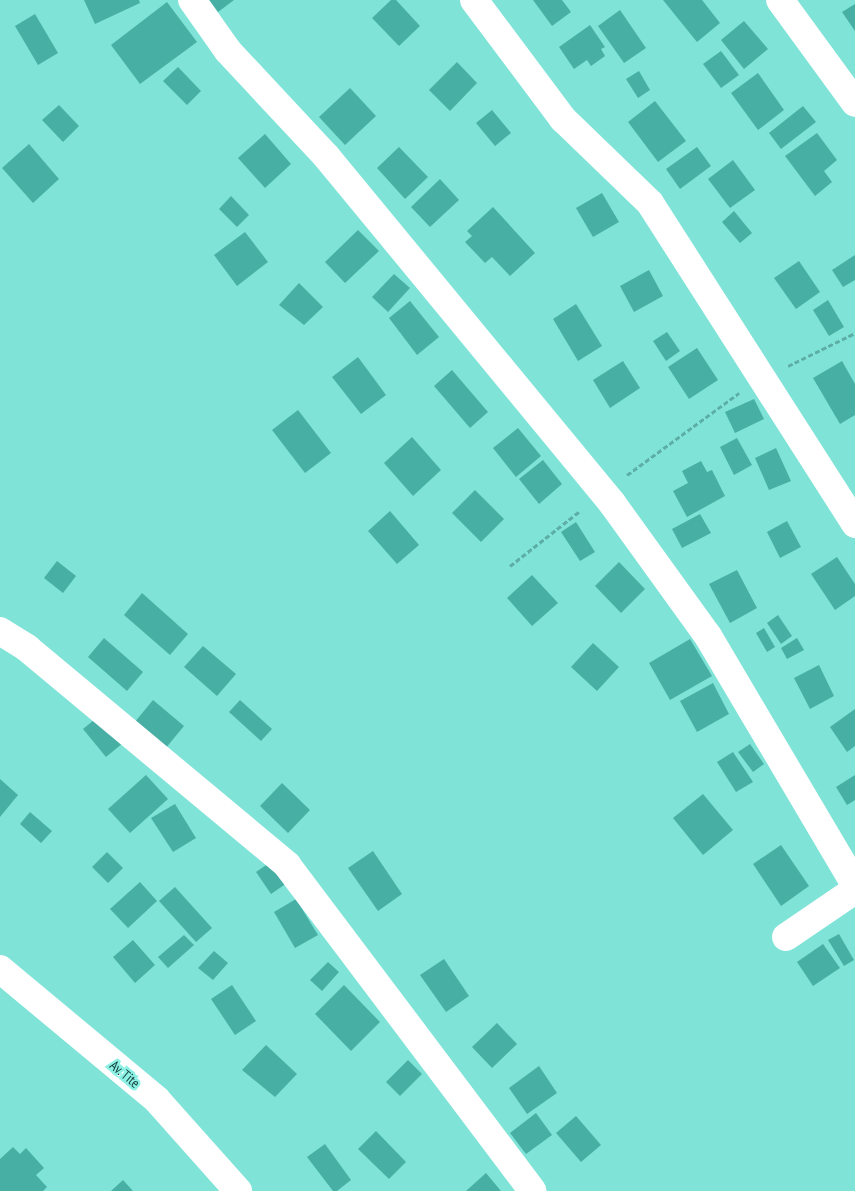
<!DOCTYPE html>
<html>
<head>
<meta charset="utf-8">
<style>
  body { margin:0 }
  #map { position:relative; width:855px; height:1191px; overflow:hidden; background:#7fe3d7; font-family:"PT Sans Narrow",sans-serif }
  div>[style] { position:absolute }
  .building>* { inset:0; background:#48afa4 }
  .path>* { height:3px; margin-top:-1.5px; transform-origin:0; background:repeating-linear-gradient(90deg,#5dafa6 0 5px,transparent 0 7.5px) }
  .street>* { height:28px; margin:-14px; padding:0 14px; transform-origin:14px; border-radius:14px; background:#fff }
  span { translate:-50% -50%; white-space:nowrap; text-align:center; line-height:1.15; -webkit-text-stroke:5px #8cf0e4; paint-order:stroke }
  .street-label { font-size:14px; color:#15403c }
</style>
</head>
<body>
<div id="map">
  <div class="building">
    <div style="clip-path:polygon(84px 0,139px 0,140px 3px,95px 24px)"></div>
    <div style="clip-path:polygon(209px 0,234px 0,218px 12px)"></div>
    <div style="clip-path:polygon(391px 0,396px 0,420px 26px,399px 46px,372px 18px)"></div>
    <div style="clip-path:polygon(533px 0,562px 0,571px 12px,552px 26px)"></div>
    <div style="clip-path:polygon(663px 0,702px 0,720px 23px,697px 42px)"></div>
    <div style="clip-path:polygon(167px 2px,197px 42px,140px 84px,111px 45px)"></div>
    <div style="clip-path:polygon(855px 4px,855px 31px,842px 12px)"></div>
    <div style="clip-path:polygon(620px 10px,646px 48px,624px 63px,598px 26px)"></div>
    <div style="clip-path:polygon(35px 14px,58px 53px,38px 65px,15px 26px)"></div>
    <div style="clip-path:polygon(744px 21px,768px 49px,744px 69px,721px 40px)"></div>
    <div style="clip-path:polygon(590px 25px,605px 47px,601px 49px,605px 56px,591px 66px,587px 60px,574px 69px,559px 47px)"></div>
    <div style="clip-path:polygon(721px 51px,739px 75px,721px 88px,703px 64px)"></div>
    <div style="clip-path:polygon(457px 62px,477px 83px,450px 111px,429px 90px)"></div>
    <div style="clip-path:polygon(178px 67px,201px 91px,187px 105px,163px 81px)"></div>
    <div style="clip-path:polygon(639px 71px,650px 90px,638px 98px,626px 79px)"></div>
    <div style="clip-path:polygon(758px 73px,784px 110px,758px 130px,731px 93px)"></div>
    <div style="clip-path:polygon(350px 88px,376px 116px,345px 145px,319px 117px)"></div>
    <div style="clip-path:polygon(655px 101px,686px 141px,658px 162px,628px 122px)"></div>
    <div style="clip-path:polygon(59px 105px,79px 126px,63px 142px,42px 120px)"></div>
    <div style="clip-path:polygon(803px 106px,816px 122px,781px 149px,769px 133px)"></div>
    <div style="clip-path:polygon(492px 110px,511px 133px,495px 146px,476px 123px)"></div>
    <div style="clip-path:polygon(817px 133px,837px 160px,824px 171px,832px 182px,815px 196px,785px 156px)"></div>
    <div style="clip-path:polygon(265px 134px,291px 164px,265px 188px,238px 158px)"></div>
    <div style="clip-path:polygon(29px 144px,59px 179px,33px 203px,2px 168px)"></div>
    <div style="clip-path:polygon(399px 147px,428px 177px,405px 199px,377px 168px)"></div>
    <div style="clip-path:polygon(697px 147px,711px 166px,680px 189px,666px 169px)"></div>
    <div style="clip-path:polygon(733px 160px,755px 190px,730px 208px,708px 179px)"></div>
    <div style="clip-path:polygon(440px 179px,459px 200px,430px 227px,411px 207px)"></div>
    <div style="clip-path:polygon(602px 193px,619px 222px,593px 237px,576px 208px)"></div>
    <div style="clip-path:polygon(231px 196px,249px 215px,237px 227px,219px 209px)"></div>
    <div style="clip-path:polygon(493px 207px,535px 253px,510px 276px,492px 257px,485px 263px,465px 242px,472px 236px,467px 231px)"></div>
    <div style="clip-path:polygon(734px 211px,752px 233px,740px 243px,722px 222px)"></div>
    <div style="clip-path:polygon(358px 230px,379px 251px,345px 283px,325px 262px)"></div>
    <div style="clip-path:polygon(245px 232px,268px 262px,237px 286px,214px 255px)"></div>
    <div style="clip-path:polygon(855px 255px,855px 280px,843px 287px,832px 270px)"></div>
    <div style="clip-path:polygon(799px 261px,820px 292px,796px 309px,774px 278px)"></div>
    <div style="clip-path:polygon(649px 270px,663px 296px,634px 312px,620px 286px)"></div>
    <div style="clip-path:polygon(394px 274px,410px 288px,388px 312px,372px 297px)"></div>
    <div style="clip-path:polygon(299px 283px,323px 307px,304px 325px,279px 305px)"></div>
    <div style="clip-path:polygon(828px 300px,844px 327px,829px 336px,813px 310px)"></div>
    <div style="clip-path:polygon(410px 301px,439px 337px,417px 355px,389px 318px)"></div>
    <div style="clip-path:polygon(576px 304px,602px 346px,578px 361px,553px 319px)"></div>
    <div style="clip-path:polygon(667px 332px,680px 351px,666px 361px,653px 341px)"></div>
    <div style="clip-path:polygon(697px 348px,718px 380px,689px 399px,668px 367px)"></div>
    <div style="clip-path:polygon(358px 357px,386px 395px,361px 414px,332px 377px)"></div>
    <div style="clip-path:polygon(623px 361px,640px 388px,610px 408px,593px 380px)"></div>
    <div style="clip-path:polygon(842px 361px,855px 384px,855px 415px,840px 424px,813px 378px)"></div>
    <div style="clip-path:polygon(452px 370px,488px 412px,470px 428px,434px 386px)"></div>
    <div style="clip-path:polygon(754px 399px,764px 419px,735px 433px,725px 412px)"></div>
    <div style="clip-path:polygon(298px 410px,331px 453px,305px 473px,272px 430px)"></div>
    <div style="clip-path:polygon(518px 428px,541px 456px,516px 477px,493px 448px)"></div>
    <div style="clip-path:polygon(412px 437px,441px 470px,413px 496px,384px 463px)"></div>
    <div style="clip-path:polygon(737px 438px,752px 465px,734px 475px,720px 447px)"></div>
    <div style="clip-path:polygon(776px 448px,791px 481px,769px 490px,755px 458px)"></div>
    <div style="clip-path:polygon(543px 460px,562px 484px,539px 504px,519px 479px)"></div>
    <div style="clip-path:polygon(701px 461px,707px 472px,712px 470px,725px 496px,687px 517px,673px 491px,688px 483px,682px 471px)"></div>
    <div style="clip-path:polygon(475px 490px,504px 519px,481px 542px,452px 513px)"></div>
    <div style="clip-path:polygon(390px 511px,419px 545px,397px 564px,368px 531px)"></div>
    <div style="clip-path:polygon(700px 514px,711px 533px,682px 548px,672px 529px)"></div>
    <div style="clip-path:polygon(787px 521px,801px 547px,780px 558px,767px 532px)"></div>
    <div style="clip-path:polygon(576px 522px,595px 552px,580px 561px,561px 532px)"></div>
    <div style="clip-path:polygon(837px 557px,855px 584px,855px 596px,835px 610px,811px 574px)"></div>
    <div style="clip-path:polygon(57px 561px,76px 576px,63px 593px,44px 578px)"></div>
    <div style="clip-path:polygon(619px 562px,645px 589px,621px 613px,595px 586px)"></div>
    <div style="clip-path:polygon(737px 570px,757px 608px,730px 623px,709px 584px)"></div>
    <div style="clip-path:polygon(532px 575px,558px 603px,532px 626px,507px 598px)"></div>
    <div style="clip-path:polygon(142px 593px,188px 634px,170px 655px,124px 615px)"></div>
    <div style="clip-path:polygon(778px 615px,792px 636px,781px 644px,767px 623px)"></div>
    <div style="clip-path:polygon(764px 628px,775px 647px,767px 652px,756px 633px)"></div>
    <div style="clip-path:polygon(104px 638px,143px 672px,127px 691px,88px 657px)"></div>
    <div style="clip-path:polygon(797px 638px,804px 650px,787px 659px,781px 648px)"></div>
    <div style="clip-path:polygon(690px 639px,712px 676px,670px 700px,649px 663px)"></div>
    <div style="clip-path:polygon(593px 643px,619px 667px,597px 691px,571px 667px)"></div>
    <div style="clip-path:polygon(203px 646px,236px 674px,217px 696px,184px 667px)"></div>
    <div style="clip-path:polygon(819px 665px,834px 696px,810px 709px,794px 678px)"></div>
    <div style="clip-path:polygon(713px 683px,729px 714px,697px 732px,680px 701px)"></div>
    <div style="clip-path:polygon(153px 700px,184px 726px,165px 749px,134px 723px)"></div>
    <div style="clip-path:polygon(240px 700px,272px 729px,261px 741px,229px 712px)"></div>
    <div style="clip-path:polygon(855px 709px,855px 746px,847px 752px,830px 727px)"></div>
    <div style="clip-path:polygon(100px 715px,123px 743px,106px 757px,83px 729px)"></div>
    <div style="clip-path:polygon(750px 744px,764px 764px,753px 772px,738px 752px)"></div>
    <div style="clip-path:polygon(733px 752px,753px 782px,736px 792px,717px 762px)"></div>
    <div style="clip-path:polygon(146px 775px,168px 799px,130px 833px,108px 809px)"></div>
    <div style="clip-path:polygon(855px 775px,855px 800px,847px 805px,836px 787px)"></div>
    <div style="clip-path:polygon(0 779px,18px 795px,0 817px)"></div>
    <div style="clip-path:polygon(282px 783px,310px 810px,288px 833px,260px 806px)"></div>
    <div style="clip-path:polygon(703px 794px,733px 830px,703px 855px,673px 818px)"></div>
    <div style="clip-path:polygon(175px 804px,196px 838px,173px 852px,151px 818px)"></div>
    <div style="clip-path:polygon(30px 812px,52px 831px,41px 843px,20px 824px)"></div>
    <div style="clip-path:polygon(781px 845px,809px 886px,781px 906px,753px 864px)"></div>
    <div style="clip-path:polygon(373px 851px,402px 894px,378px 911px,348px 868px)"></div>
    <div style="clip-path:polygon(107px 852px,123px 868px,108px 883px,92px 867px)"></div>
    <div style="clip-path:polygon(272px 861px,287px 883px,271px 894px,256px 872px)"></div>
    <div style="clip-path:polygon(140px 882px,157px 901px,128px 928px,110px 909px)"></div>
    <div style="clip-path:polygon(175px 887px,212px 928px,196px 942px,159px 901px)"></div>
    <div style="clip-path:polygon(296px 899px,318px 935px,295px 948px,274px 912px)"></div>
    <div style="clip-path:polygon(839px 934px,854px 960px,844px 966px,828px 940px)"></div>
    <div style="clip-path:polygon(184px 935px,194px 945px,168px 968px,158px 957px)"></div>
    <div style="clip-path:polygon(133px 940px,155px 965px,135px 983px,113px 957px)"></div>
    <div style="clip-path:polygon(823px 944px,840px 968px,813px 986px,797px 962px)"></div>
    <div style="clip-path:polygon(214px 951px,228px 963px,213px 980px,198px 968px)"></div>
    <div style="clip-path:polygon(444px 959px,469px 996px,446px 1012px,420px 975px)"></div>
    <div style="clip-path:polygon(328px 962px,339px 972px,322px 991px,310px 980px)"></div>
    <div style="clip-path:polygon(232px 985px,256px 1021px,235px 1035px,211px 999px)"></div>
    <div style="clip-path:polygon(344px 985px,380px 1022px,351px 1051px,315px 1014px)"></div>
    <div style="clip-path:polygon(497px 1023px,517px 1044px,492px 1068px,472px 1047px)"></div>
    <div style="clip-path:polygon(266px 1045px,297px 1074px,275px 1097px,242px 1070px)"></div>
    <div style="clip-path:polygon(408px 1060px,422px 1074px,400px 1096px,386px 1082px)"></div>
    <div style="clip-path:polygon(539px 1066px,557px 1093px,527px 1114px,509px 1088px)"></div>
    <div style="clip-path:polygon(536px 1113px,552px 1135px,526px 1154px,510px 1133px)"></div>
    <div style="clip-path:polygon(576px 1116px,601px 1145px,581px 1162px,556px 1133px)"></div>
    <div style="clip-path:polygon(376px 1131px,406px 1162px,389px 1179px,358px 1149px)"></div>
    <div style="clip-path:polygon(325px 1144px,351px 1180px,337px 1191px,333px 1191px,307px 1157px)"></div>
    <div style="clip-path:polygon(13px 1147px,20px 1154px,26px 1148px,44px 1168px,36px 1175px,47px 1187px,43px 1191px,0 1191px,0 1159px)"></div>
    <div style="clip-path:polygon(486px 1173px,501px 1191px,466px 1191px)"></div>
    <div style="clip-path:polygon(123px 1180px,133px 1191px,111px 1191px)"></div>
  </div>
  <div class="path">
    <div style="left:788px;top:366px;width:75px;rotate:-26.2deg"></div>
    <div style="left:627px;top:475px;width:139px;rotate:-36.2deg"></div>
    <div style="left:510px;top:566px;width:89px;rotate:-38.2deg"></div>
  </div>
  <div class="street">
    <div style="left:192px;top:0;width:62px;rotate:54.8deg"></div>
    <div style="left:228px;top:51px;width:144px;rotate:47deg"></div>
    <div style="left:326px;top:156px;width:450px;rotate:50.5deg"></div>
    <div style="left:612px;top:503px;width:164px;rotate:54.2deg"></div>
    <div style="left:708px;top:636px;width:289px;rotate:59.4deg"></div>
    <div style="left:474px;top:0;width:149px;rotate:53.2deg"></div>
    <div style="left:563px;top:119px;width:121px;rotate:44deg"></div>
    <div style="left:650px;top:203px;width:381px;rotate:57.4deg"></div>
    <div style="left:780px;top:0;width:127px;rotate:53.9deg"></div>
    <div style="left:0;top:631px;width:32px;rotate:32deg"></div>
    <div style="left:27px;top:648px;width:339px;rotate:39.8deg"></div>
    <div style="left:287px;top:865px;width:408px;rotate:53deg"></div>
    <div style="left:786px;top:937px;width:83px;rotate:-34.3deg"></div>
    <div style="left:0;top:969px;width:204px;rotate:39.8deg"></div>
    <div style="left:157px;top:1100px;width:122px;rotate:48.3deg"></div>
  </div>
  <div class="street-label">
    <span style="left:125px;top:1074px;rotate:40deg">Av. Tite</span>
  </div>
</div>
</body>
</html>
